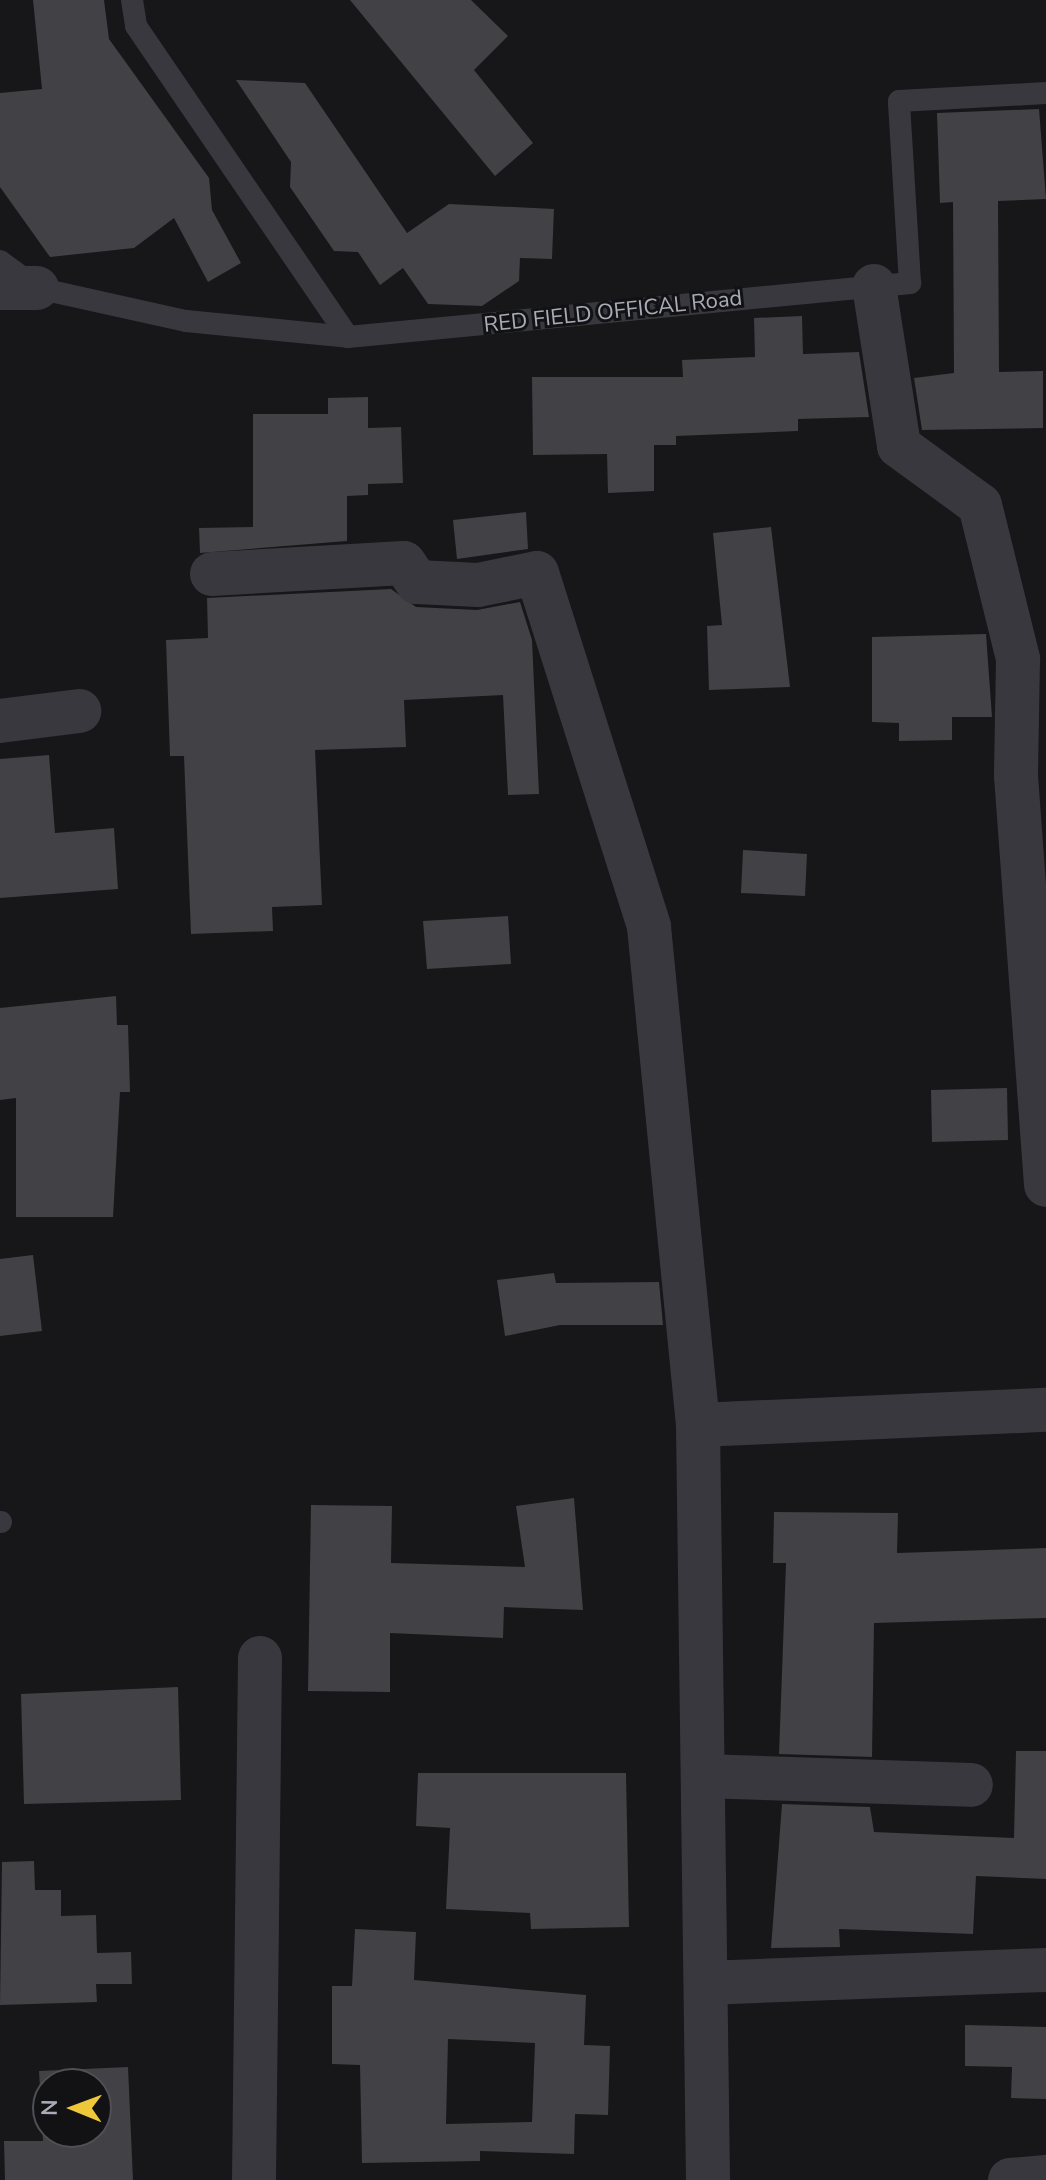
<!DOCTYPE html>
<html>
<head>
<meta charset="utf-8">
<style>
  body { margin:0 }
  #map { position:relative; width:1046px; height:2180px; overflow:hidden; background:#171719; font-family:"Nunito Sans",sans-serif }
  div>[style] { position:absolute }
  .building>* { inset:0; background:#414146 }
  .service>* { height:22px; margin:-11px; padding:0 11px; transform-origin:11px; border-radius:11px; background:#38383e }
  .minor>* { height:44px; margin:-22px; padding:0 22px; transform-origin:22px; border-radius:22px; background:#38383e }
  span { translate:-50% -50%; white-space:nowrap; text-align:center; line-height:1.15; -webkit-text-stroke:6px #121214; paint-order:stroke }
  .street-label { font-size:22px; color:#a9acb8 }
  .north { position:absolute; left:32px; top:2068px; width:80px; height:80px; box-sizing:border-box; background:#121214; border:2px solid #4e5056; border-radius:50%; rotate:271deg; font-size:22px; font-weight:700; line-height:32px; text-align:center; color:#a9acb8 }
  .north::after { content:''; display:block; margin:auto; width:28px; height:36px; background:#eec839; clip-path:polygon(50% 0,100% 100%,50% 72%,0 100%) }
</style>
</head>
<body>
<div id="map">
  <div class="building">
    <div style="clip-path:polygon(33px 0,104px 0,109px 39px,209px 178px,212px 210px,241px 263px,208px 282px,174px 218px,134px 248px,50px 257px,0 187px,0 93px,42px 89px)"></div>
    <div style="clip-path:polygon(350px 0,471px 0,508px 36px,474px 70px,533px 143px,495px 176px)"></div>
    <div style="clip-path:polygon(236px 80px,305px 83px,407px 233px,449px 204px,554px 209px,552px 259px,520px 258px,519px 281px,482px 306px,428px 304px,403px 268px,380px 285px,358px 252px,334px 251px,290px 187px,291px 162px)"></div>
    <div style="clip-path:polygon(1039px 109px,1046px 199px,998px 201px,999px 372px,1043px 371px,1043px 428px,922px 430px,914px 378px,954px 373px,953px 202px,940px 203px,937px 113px)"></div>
    <div style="clip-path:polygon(802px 316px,803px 354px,859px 352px,869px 417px,798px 419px,798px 431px,676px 436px,676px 445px,654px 445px,654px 491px,608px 493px,607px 454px,533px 455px,532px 377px,683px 377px,682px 360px,755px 357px,754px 318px)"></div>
    <div style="clip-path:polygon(368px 397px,368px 428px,401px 427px,403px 483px,368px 484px,368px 495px,347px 496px,347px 541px,200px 553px,199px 528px,253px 527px,253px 414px,328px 414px,328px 398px)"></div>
    <div style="clip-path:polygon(526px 512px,528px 549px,457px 559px,453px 520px)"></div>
    <div style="clip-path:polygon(771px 527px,790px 687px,709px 690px,707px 626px,722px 625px,713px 533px)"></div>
    <div style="clip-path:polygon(391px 589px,416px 607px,477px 610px,520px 602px,532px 640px,539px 794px,508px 795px,503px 695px,404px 700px,406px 747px,315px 750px,322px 905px,272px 907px,273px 931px,191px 934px,184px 756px,170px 756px,166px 640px,208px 638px,207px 598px)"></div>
    <div style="clip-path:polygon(986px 634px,992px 717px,952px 717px,952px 740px,899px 741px,899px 723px,872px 722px,872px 637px)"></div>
    <div style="clip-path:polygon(49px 755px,55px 833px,114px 828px,118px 889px,0 898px,0 759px)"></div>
    <div style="clip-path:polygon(743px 850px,807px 854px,805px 896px,741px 893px)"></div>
    <div style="clip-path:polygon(508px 916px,511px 964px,427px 969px,423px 921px)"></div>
    <div style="clip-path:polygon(116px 996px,117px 1025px,128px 1025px,130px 1092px,120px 1092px,113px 1217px,16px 1217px,16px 1098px,0 1100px,0 1008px)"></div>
    <div style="clip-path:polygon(1007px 1088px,1008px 1140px,932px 1142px,931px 1090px)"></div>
    <div style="clip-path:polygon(33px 1255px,42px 1331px,0 1336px,0 1259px)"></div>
    <div style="clip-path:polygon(554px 1273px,556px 1283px,659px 1282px,663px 1325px,560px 1325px,505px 1336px,497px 1280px)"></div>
    <div style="clip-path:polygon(574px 1498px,583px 1610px,504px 1607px,503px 1638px,390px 1633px,390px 1692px,308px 1691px,311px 1505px,392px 1506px,391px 1563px,525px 1567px,516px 1506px)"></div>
    <div style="clip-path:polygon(774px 1512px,898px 1513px,897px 1553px,1046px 1548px,1046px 1618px,874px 1623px,872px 1757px,779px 1754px,786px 1563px,773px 1563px)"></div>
    <div style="clip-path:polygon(178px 1687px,181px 1800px,24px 1804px,21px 1694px)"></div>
    <div style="clip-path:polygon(1016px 1751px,1046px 1751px,1046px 1879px,976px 1876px,973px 1934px,839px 1929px,840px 1947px,771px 1948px,782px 1804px,870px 1807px,874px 1832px,1014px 1838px)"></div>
    <div style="clip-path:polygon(418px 1773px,626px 1773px,629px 1927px,531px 1929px,530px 1913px,446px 1909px,450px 1828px,416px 1826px)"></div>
    <div style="clip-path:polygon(34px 1861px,35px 1890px,61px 1890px,61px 1916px,96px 1915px,97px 1953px,131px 1952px,132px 1984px,96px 1984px,97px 2002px,0 2005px,2px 1862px)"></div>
    <div style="clip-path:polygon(evenodd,355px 1929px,416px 1932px,414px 1980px,586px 1995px,584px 2045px,610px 2046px,608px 2115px,575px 2114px,574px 2154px,480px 2151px,480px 2161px,362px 2163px,360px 2065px,332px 2064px,332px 1986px,352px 1986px,355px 1929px,448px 2039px,535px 2043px,532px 2122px,446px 2124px,448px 2039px)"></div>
    <div style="clip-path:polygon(965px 2025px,1046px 2027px,1046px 2099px,1011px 2098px,1012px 2067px,965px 2066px)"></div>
    <div style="clip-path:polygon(evenodd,128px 2067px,133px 2180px,5px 2180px,4px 2141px,43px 2141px,39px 2071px,128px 2067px,48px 2084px,96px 2084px,96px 2132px,48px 2132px,48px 2084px)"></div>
  </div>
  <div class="service">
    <div style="left:132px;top:0;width:26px;rotate:81deg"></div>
    <div style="left:136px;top:26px;width:376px;rotate:55.7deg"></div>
    <div style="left:0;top:261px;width:46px;rotate:36.1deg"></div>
    <div style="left:37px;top:288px;width:153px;rotate:12.5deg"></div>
    <div style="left:186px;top:321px;width:163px;rotate:5.6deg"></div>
    <div style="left:348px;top:337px;width:565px;rotate:-5.49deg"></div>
    <div style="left:910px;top:283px;width:182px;rotate:-93.5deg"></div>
    <div style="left:899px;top:101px;width:147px;rotate:-3.1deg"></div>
    <div style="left:0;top:1522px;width:1px"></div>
  </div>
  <div class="minor">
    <div style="left:874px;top:286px;width:162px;rotate:81.1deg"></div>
    <div style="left:899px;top:446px;width:100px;rotate:36.1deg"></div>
    <div style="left:980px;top:505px;width:159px;rotate:76.1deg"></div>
    <div style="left:1018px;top:659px;width:117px;rotate:91deg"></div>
    <div style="left:1016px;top:776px;width:410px;rotate:85.8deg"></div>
    <div style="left:0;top:288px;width:37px"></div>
    <div style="left:212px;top:574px;width:192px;rotate:-3.3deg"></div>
    <div style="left:404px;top:563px;width:23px;rotate:56deg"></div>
    <div style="left:417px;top:582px;width:61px;rotate:2.8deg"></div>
    <div style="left:478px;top:585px;width:60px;rotate:-11.5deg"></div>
    <div style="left:537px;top:573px;width:371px;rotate:72.4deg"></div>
    <div style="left:649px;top:927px;width:500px;rotate:84.38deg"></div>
    <div style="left:698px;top:1425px;width:755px;rotate:89.24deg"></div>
    <div style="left:0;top:721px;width:80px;rotate:-7.2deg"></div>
    <div style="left:698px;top:1425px;width:348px;rotate:-2.5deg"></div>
    <div style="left:703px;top:1776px;width:268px;rotate:1.9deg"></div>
    <div style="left:706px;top:1983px;width:340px;rotate:-2.2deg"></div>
    <div style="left:254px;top:2180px;width:522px;rotate:-89.34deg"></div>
    <div style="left:1010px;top:2180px;width:36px;rotate:-5deg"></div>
  </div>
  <div class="street-label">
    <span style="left:613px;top:312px;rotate:-6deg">RED FIELD OFFICAL Road</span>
  </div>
  <div class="north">N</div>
</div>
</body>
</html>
